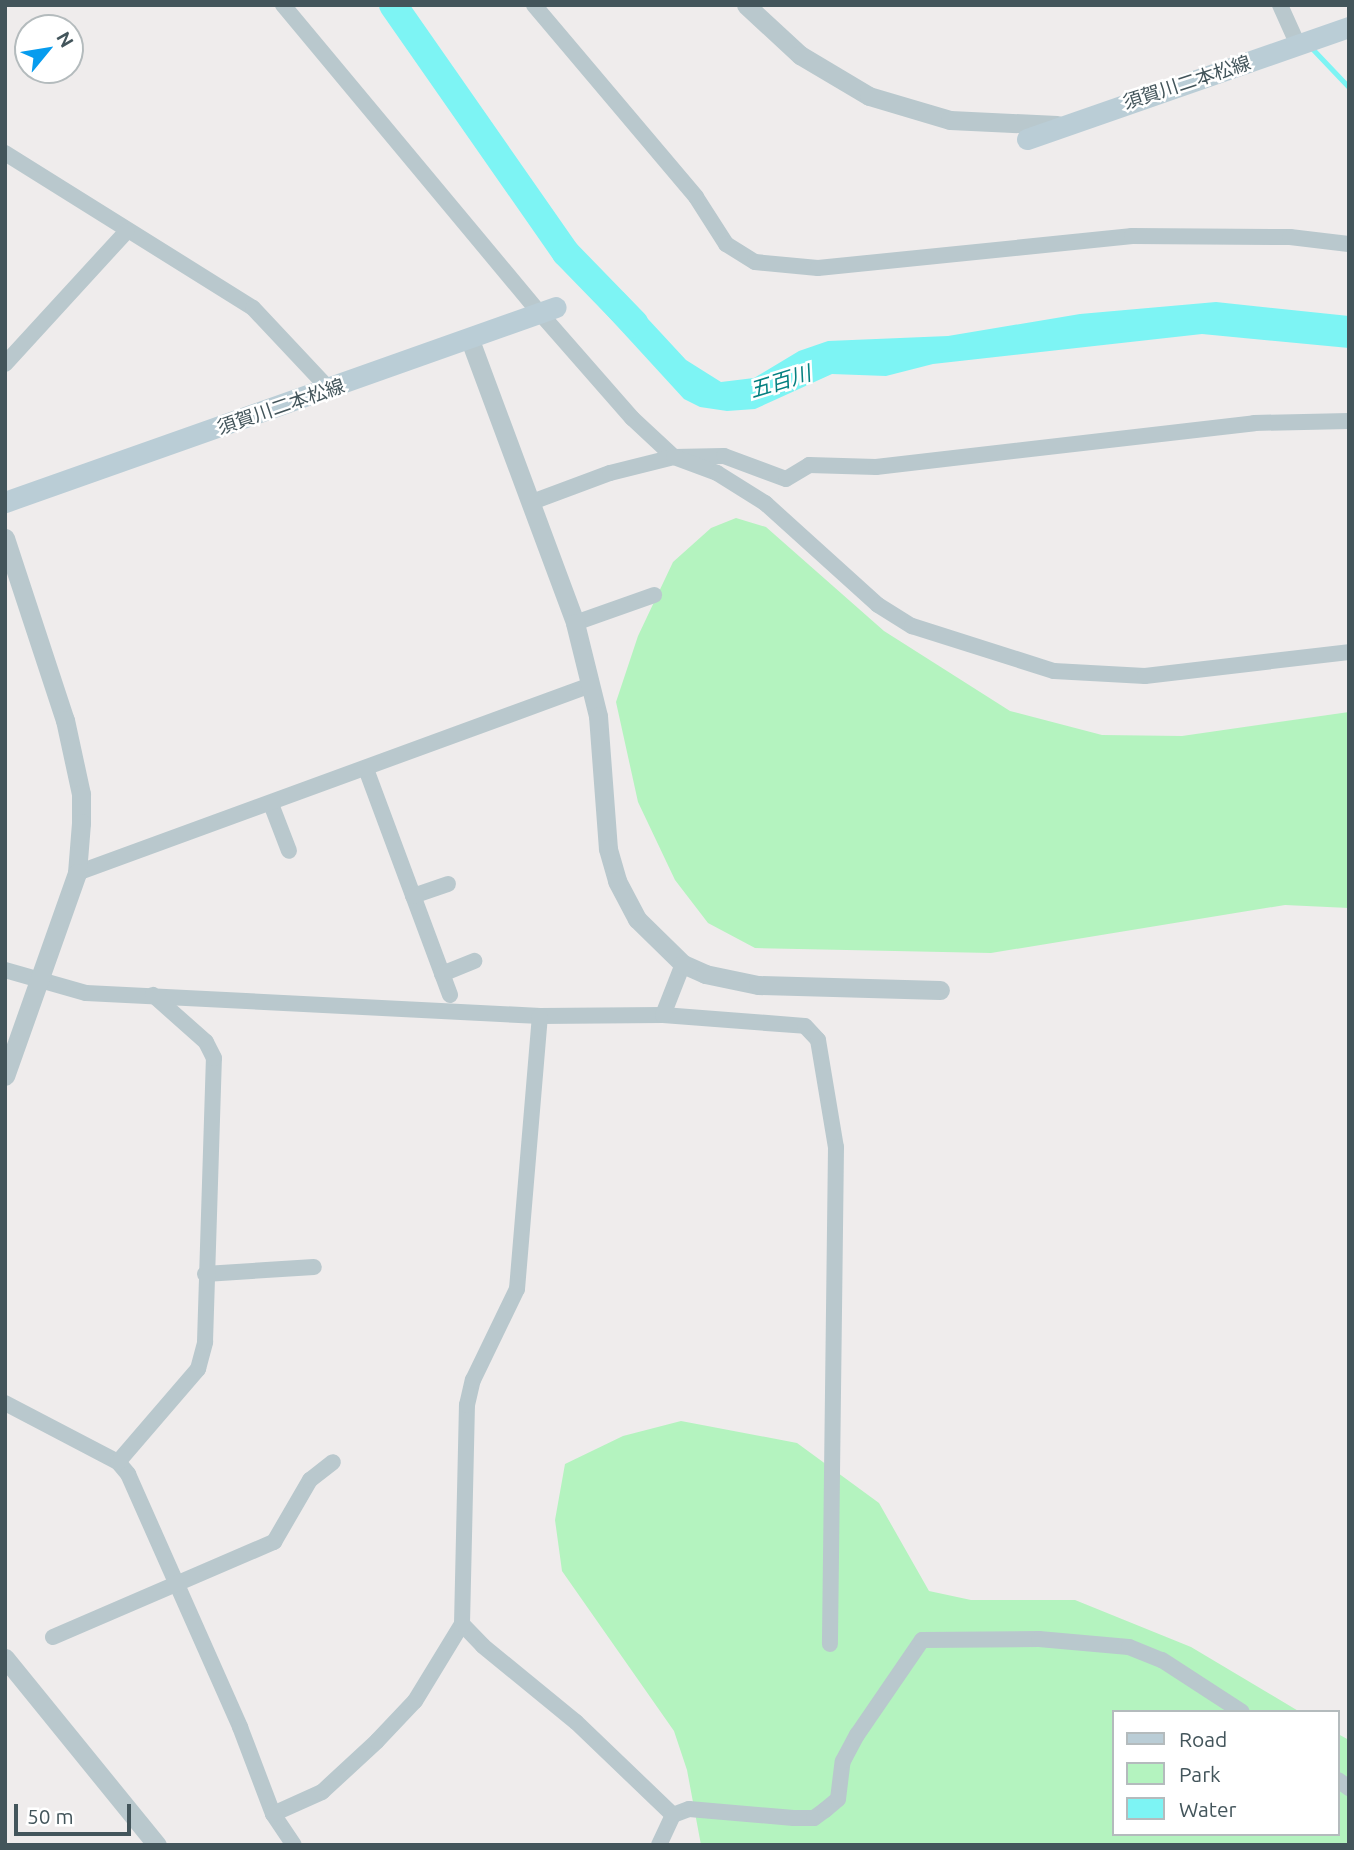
<!DOCTYPE html>
<html>
<head>
<meta charset="utf-8">
<style>
  body { margin:0 }
  #map { position:relative; width:1354px; height:1850px; overflow:hidden; background:#efecec; font-family:Ubuntu,"Noto Sans JP",sans-serif }
  div>[style] { position:absolute }
  .green>* { inset:0; background:#b4f3bf }
  .water>* { inset:0; background:#7df4f4 }
  .stream>* { height:4.5px; margin:-2.25px; padding:0 2.25px; transform-origin:2.25px; border-radius:2.25px; background:#7df4f4 }
  .river>* { height:28px; margin:-14px; padding:0 14px; transform-origin:14px; border-radius:14px; background:#7df4f4 }
  .minor>* { height:16px; margin:-8px; padding:0 8px; transform-origin:8px; border-radius:8px; background:#b9c8cd }
  .tertiary>* { height:19px; margin:-9.5px; padding:0 9.5px; transform-origin:9.5px; border-radius:9.5px; background:#b9c8cd }
  .secondary>* { height:21px; margin:-10.5px; padding:0 10.5px; transform-origin:10.5px; border-radius:10.5px; background:#bacdd6 }
  span { translate:-50% -50%; white-space:nowrap; text-align:center; line-height:1.15; -webkit-text-stroke:5px #fff; paint-order:stroke }
  .street-label { font-size:19px; color:#43555b }
  .water-label { font-size:21px; color:#058181; font-style:italic }
  .frame { position:absolute; inset:0; border:7px solid #43555b; pointer-events:none }
  .legend { position:absolute; left:1112px; top:1710px; width:228px; height:126px; box-sizing:border-box; background:#fff; border:2px solid #b4bbbd; margin:0; padding:9px 12px; list-style:none; font-size:21px; color:#43555b }
  .legend li { display:flex; align-items:center; gap:14px; height:35px }
  .legend b { width:35px; border:2px solid #b4bbbd }
  .north { position:absolute; left:14px; top:14px; width:70px; height:70px; box-sizing:border-box; background:#fff; border:2px solid #b4bbbd; border-radius:50%; rotate:60deg; font-size:19px; font-weight:700; line-height:28px; text-align:center; color:#43555b }
  .north::after { content:''; display:block; margin:auto; width:24px; height:32px; background:#079cee; clip-path:polygon(50% 0,100% 100%,50% 72%,0 100%) }
  .scale { position:absolute; left:14px; top:1804px; width:117px; height:32px; box-sizing:border-box; border:4px solid #43555b; border-top:0; padding-left:9px; font-size:21px; line-height:24px; white-space:nowrap; color:#43555b; -webkit-text-stroke:5px #fff; paint-order:stroke }
</style>
</head>
<body>
<div id="map">
  <div class="green">
    <div style="clip-path:polygon(736px 518px,766px 527px,884px 631px,1010px 711px,1102px 735px,1182px 736px,1349px 712px,1349px 908px,1285px 905px,991px 953px,755px 948px,708px 923px,675px 880px,638px 802px,616px 702px,638px 636px,673px 562px,711px 528px)"></div>
    <div style="clip-path:polygon(681px 1421px,797px 1443px,879px 1503px,929px 1591px,971px 1600px,1075px 1600px,1191px 1647px,1300px 1712px,1114px 1712px,1114px 1834px,1338px 1834px,1338px 1734px,1349px 1740px,1349px 1845px,701px 1845px,687px 1770px,674px 1731px,562px 1571px,555px 1520px,565px 1464px,623px 1436px)"></div>
  </div>
  <div class="water">
    <div style="clip-path:polygon(623px 292px,686px 360px,721px 382px,754px 378px,799px 351px,828px 341px,948px 336px,1080px 314px,1216px 302px,1349px 316px,1349px 348px,1202px 334px,933px 364px,886px 376px,832px 374px,755px 409px,727px 411px,700px 407px,684px 399px,596px 303px)"></div>
  </div>
  <div class="stream">
    <div style="left:1312px;top:48px;width:54px;rotate:46.5deg"></div>
  </div>
  <div class="river">
    <div style="left:393px;top:5px;width:302px;rotate:55.1deg"></div>
    <div style="left:566px;top:253px;width:98px;rotate:45.8deg"></div>
  </div>
  <div class="minor">
    <div style="left:283px;top:5px;width:401px;rotate:50.2deg"></div>
    <div style="left:540px;top:313px;width:140px;rotate:48.8deg"></div>
    <div style="left:632px;top:418px;width:57px;rotate:42.9deg"></div>
    <div style="left:674px;top:457px;width:50px;rotate:-1.1deg"></div>
    <div style="left:724px;top:456px;width:66px;rotate:20.4deg"></div>
    <div style="left:786px;top:479px;width:27px;rotate:-31deg"></div>
    <div style="left:809px;top:465px;width:67px;rotate:1.7deg"></div>
    <div style="left:876px;top:467px;width:381px;rotate:-6.6deg"></div>
    <div style="left:1254px;top:423px;width:95px;rotate:-1.2deg"></div>
    <div style="left:534px;top:5px;width:251px;rotate:49.8deg"></div>
    <div style="left:696px;top:197px;width:56px;rotate:57.4deg"></div>
    <div style="left:726px;top:244px;width:34px;rotate:32deg"></div>
    <div style="left:755px;top:262px;width:63px;rotate:5.4deg"></div>
    <div style="left:818px;top:268px;width:316px;rotate:-5.8deg"></div>
    <div style="left:1132px;top:236px;width:158px;rotate:0.4deg"></div>
    <div style="left:1290px;top:237px;width:59px;rotate:6.8deg"></div>
    <div style="left:1280px;top:5px;width:44px;rotate:65.8deg"></div>
    <div style="left:5px;top:153px;width:292px;rotate:32deg"></div>
    <div style="left:253px;top:308px;width:112px;rotate:46.8deg"></div>
    <div style="left:5px;top:364px;width:180px;rotate:-47.5deg"></div>
    <div style="left:532px;top:502px;width:83px;rotate:-20.4deg"></div>
    <div style="left:610px;top:473px;width:66px;rotate:-14deg"></div>
    <div style="left:674px;top:457px;width:46px;rotate:20.4deg"></div>
    <div style="left:717px;top:473px;width:57px;rotate:32deg"></div>
    <div style="left:765px;top:503px;width:152px;rotate:42.1deg"></div>
    <div style="left:878px;top:605px;width:40px;rotate:32deg"></div>
    <div style="left:912px;top:626px;width:149px;rotate:17.6deg"></div>
    <div style="left:1054px;top:671px;width:91px;rotate:3.1deg"></div>
    <div style="left:1145px;top:676px;width:205px;rotate:-6.7deg"></div>
    <div style="left:575px;top:623px;width:84px;rotate:-19.5deg"></div>
    <div style="left:366px;top:769px;width:241px;rotate:69.6deg"></div>
    <div style="left:271px;top:804px;width:50px;rotate:69deg"></div>
    <div style="left:77px;top:873px;width:547px;rotate:-20.09deg"></div>
    <div style="left:413px;top:896px;width:37px;rotate:-19deg"></div>
    <div style="left:5px;top:970px;width:84px;rotate:15.9deg"></div>
    <div style="left:86px;top:993px;width:455px;rotate:2.9deg"></div>
    <div style="left:540px;top:1016px;width:123px;rotate:-0.5deg"></div>
    <div style="left:663px;top:1015px;width:142px;rotate:4.4deg"></div>
    <div style="left:805px;top:1026px;width:19px;rotate:47deg"></div>
    <div style="left:818px;top:1040px;width:109px;rotate:80.5deg"></div>
    <div style="left:836px;top:1147px;width:497px;rotate:90.7deg"></div>
    <div style="left:442px;top:974px;width:35px;rotate:-22deg"></div>
    <div style="left:663px;top:1015px;width:55px;rotate:-68.6deg"></div>
    <div style="left:205px;top:1274px;width:109px;rotate:-3.7deg"></div>
    <div style="left:5px;top:1403px;width:127px;rotate:27.6deg"></div>
    <div style="left:118px;top:1462px;width:16px;rotate:50deg"></div>
    <div style="left:128px;top:1474px;width:277px;rotate:66.1deg"></div>
    <div style="left:240px;top:1727px;width:93px;rotate:69.2deg"></div>
    <div style="left:273px;top:1814px;width:37px;rotate:56deg"></div>
    <div style="left:118px;top:1462px;width:123px;rotate:-49.3deg"></div>
    <div style="left:198px;top:1369px;width:28px;rotate:-75deg"></div>
    <div style="left:205px;top:1342px;width:284px;rotate:-88.2deg"></div>
    <div style="left:214px;top:1058px;width:18px;rotate:-117deg"></div>
    <div style="left:206px;top:1042px;width:71px;rotate:-138.4deg"></div>
    <div style="left:462px;top:1624px;width:30px;rotate:46deg"></div>
    <div style="left:483px;top:1646px;width:120px;rotate:39.3deg"></div>
    <div style="left:576px;top:1722px;width:134px;rotate:43.8deg"></div>
    <div style="left:53px;top:1637px;width:241px;rotate:-23.3deg"></div>
    <div style="left:274px;top:1542px;width:72px;rotate:-59.9deg"></div>
    <div style="left:310px;top:1480px;width:29px;rotate:-38deg"></div>
    <div style="left:1338px;top:1780px;width:14px;rotate:36deg"></div>
    <div style="left:273px;top:1814px;width:54px;rotate:-24.2deg"></div>
    <div style="left:322px;top:1792px;width:75px;rotate:-42.8deg"></div>
    <div style="left:377px;top:1741px;width:55px;rotate:-46.5deg"></div>
    <div style="left:415px;top:1701px;width:90px;rotate:-58.6deg"></div>
    <div style="left:462px;top:1624px;width:219px;rotate:-88.7deg"></div>
    <div style="left:467px;top:1405px;width:26px;rotate:-77deg"></div>
    <div style="left:473px;top:1380px;width:101px;rotate:-64.2deg"></div>
    <div style="left:517px;top:1289px;width:274px;rotate:-85.2deg"></div>
    <div style="left:659px;top:1845px;width:33px;rotate:-65deg"></div>
    <div style="left:673px;top:1815px;width:17px;rotate:-21deg"></div>
    <div style="left:689px;top:1809px;width:105px;rotate:4.9deg"></div>
    <div style="left:794px;top:1818px;width:20px"></div>
    <div style="left:814px;top:1818px;width:14px;rotate:-36deg"></div>
    <div style="left:825px;top:1810px;width:17px;rotate:-40deg"></div>
    <div style="left:838px;top:1799px;width:38px;rotate:-83deg"></div>
    <div style="left:843px;top:1761px;width:30px;rotate:-62deg"></div>
    <div style="left:857px;top:1735px;width:115px;rotate:-55.6deg"></div>
    <div style="left:922px;top:1640px;width:117px;rotate:-0.5deg"></div>
    <div style="left:1039px;top:1639px;width:90px;rotate:5.1deg"></div>
    <div style="left:1129px;top:1647px;width:35px;rotate:22deg"></div>
    <div style="left:1162px;top:1660px;width:95px;rotate:33deg"></div>
  </div>
  <div class="tertiary">
    <div style="left:746px;top:5px;width:74px;rotate:42.8deg"></div>
    <div style="left:800px;top:55px;width:80px;rotate:30.7deg"></div>
    <div style="left:869px;top:96px;width:84px;rotate:16.5deg"></div>
    <div style="left:950px;top:120px;width:107px;rotate:2.7deg"></div>
    <div style="left:470px;top:340px;width:302px;rotate:69.6deg"></div>
    <div style="left:575px;top:623px;width:96px;rotate:76.1deg"></div>
    <div style="left:598px;top:716px;width:133px;rotate:85.7deg"></div>
    <div style="left:608px;top:849px;width:33px;rotate:74deg"></div>
    <div style="left:617px;top:881px;width:43px;rotate:62.2deg"></div>
    <div style="left:637px;top:919px;width:64px;rotate:44.4deg"></div>
    <div style="left:683px;top:964px;width:24px;rotate:24deg"></div>
    <div style="left:705px;top:974px;width:54px;rotate:11.7deg"></div>
    <div style="left:758px;top:985px;width:182px;rotate:1.6deg"></div>
    <div style="left:5px;top:538px;width:192px;rotate:71.8deg"></div>
    <div style="left:65px;top:720px;width:76px;rotate:77.8deg"></div>
    <div style="left:81px;top:794px;width:29px;rotate:90deg"></div>
    <div style="left:81px;top:823px;width:50px;rotate:94.6deg"></div>
    <div style="left:77px;top:873px;width:215px;rotate:109.5deg"></div>
    <div style="left:5px;top:1658px;width:241px;rotate:50.9deg"></div>
  </div>
  <div class="secondary">
    <div style="left:1027px;top:139px;width:341px;rotate:-19.2deg"></div>
    <div style="left:5px;top:502px;width:584px;rotate:-19.49deg"></div>
  </div>
  <div class="street-label">
    <span style="left:1187px;top:83px;rotate:-18deg">須賀川二本松線</span>
    <span style="left:281px;top:407px;rotate:-19deg">須賀川二本松線</span>
  </div>
  <div class="water-label">
    <span style="left:780px;top:381px;rotate:-17deg">五百川</span>
  </div>
  <div class="frame"></div>
  <ul class="legend">
  <li><b style="height:9px;background:#bacdd6"></b>Road</li>
  <li><b style="height:19px;background:#b4f3bf"></b>Park</li>
  <li><b style="height:19px;background:#7df4f4"></b>Water</li>
  </ul>
  <div class="north">N</div>
  <div class="scale">50 m</div>
</div>
</body>
</html>
